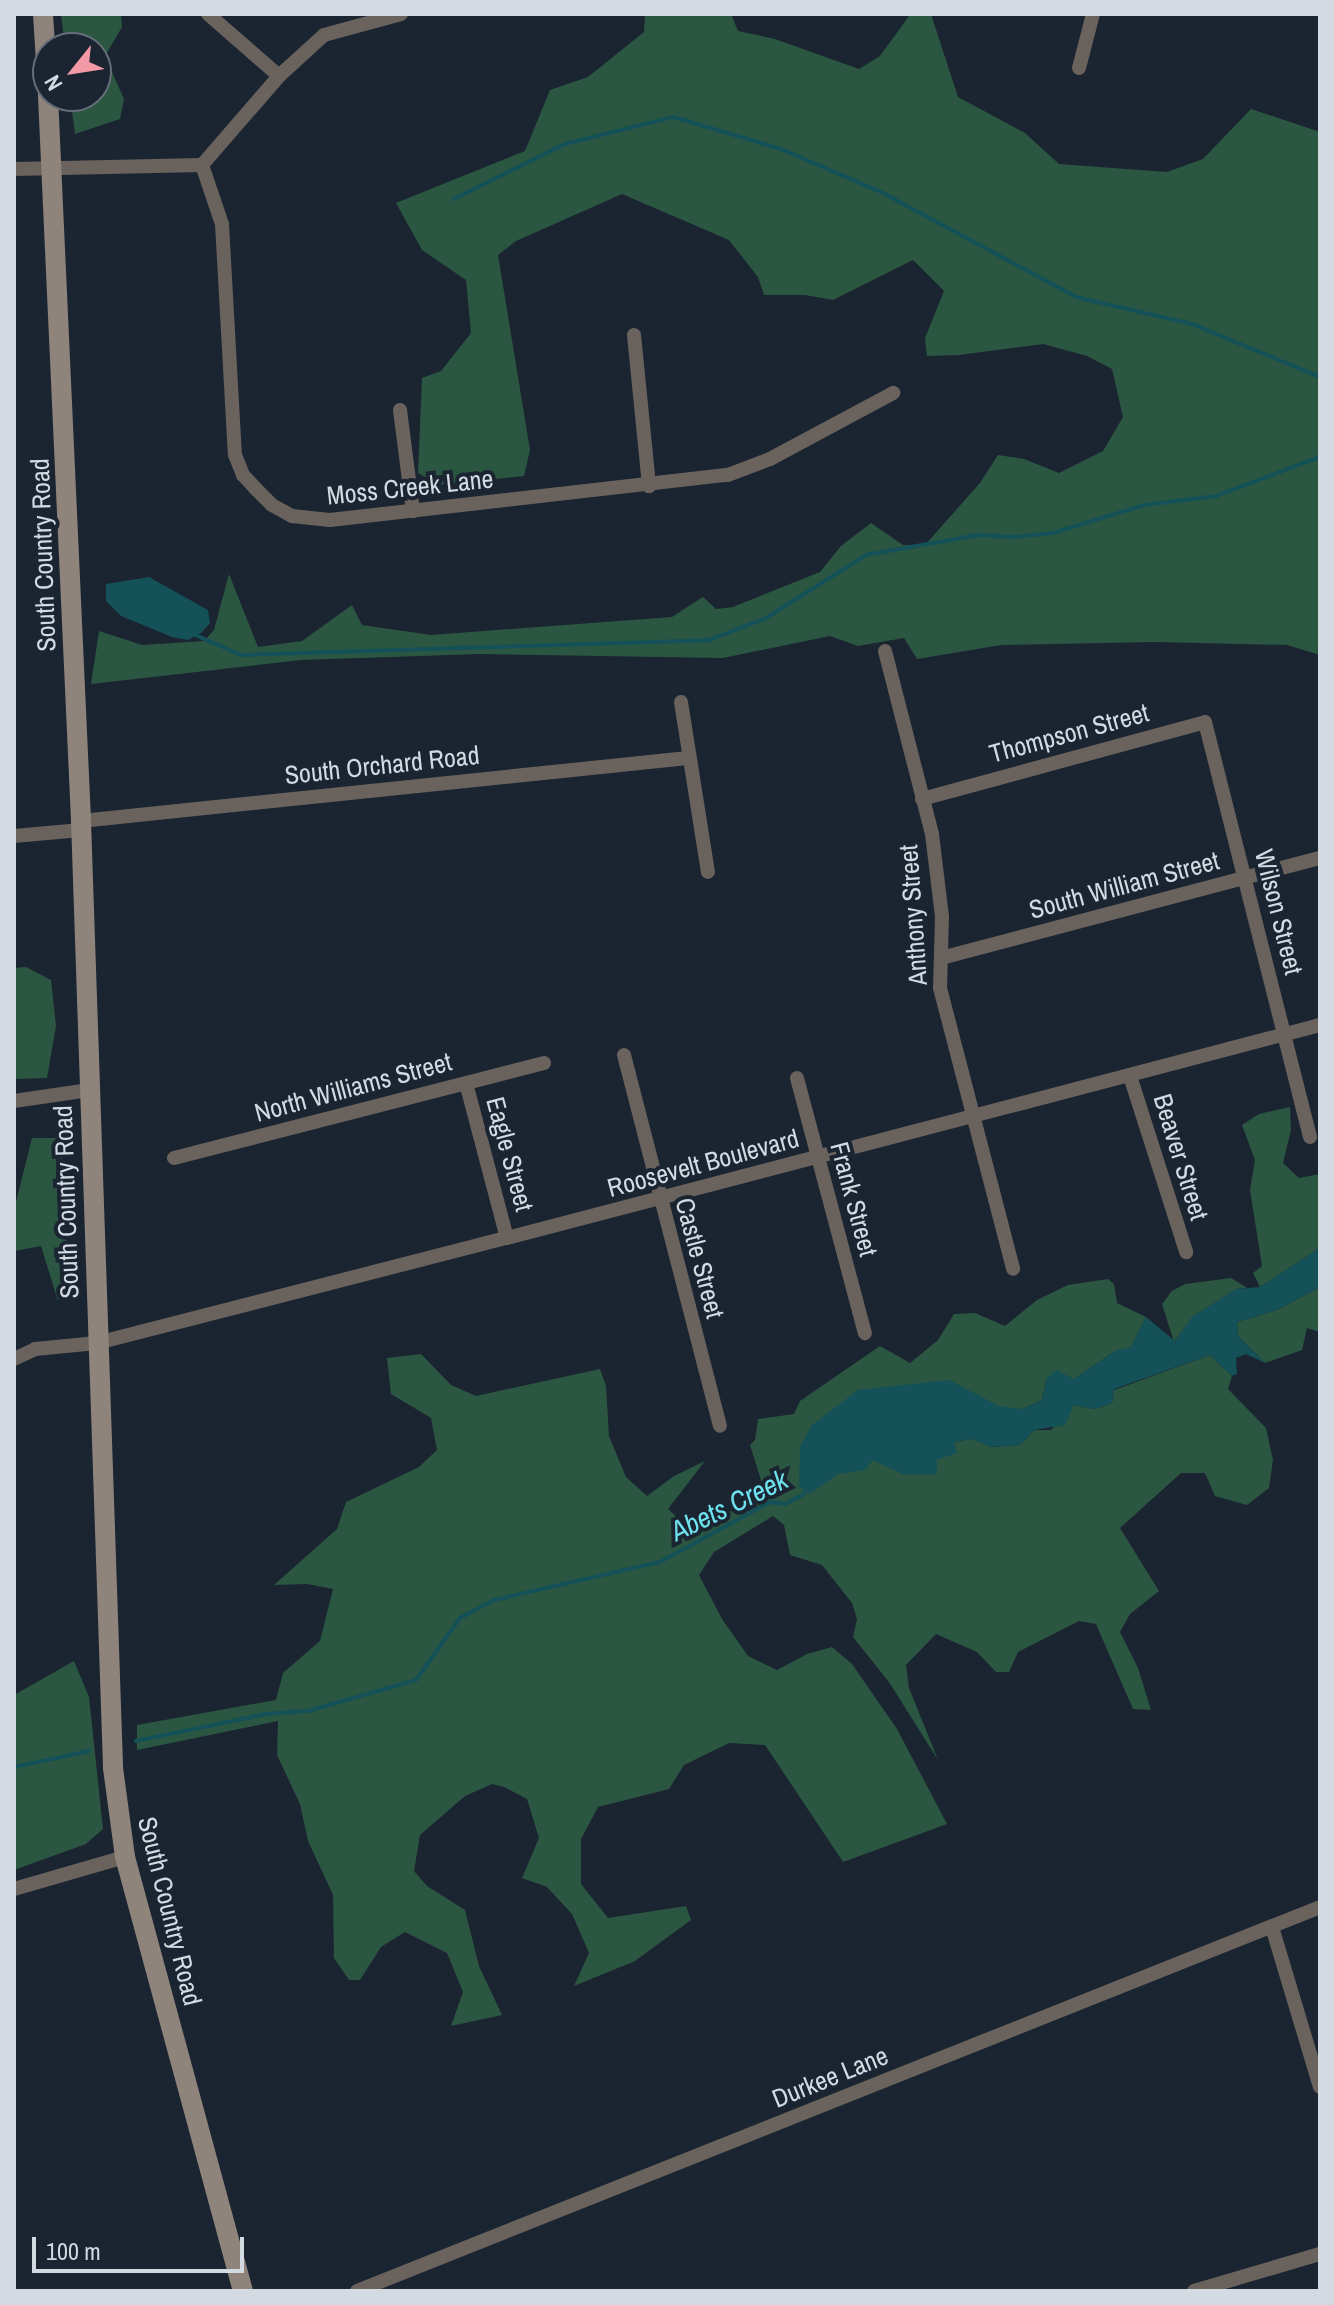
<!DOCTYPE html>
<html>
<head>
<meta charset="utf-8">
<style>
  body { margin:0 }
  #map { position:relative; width:1334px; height:2305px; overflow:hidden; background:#1b2531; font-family:"Archivo Narrow",sans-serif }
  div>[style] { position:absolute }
  .green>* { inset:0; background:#2b5641 }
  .water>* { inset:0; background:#145158 }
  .stream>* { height:4px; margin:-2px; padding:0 2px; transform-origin:2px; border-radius:2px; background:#145158 }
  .minor>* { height:14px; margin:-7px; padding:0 7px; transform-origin:7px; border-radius:7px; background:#69625d }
  .secondary>* { height:20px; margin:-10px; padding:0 10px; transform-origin:10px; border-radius:10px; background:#8f847c }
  span { translate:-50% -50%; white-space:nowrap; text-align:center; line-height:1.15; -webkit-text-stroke:8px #1b2531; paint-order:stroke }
  .street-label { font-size:26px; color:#d3dae2 }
  .water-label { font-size:28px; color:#6ee2ef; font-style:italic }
  .frame { position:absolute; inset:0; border:16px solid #d3dae2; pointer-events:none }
  .north { position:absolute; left:32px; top:32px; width:80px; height:80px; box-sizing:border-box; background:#1b2531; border:2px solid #656d78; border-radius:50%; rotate:240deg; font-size:22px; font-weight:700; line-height:32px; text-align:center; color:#d3dae2 }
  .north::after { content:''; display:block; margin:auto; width:28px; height:36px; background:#f49aa7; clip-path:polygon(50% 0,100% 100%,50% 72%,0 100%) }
  .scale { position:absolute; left:32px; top:2237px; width:212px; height:36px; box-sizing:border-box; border:4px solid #d3dae2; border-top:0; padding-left:10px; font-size:24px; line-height:28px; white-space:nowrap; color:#d3dae2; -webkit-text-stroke:6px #1b2531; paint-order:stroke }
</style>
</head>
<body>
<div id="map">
  <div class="green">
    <div style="clip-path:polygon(61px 14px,121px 14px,122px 27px,105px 56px,124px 99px,120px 119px,75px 134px,70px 96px,96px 96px,96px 48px,65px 48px)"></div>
    <div style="clip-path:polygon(645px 14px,731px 14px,738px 31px,775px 39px,859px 69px,880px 56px,909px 16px,931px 14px,958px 97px,1025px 133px,1059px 164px,1167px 172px,1203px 159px,1251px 109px,1320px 132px,1320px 655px,1287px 645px,1154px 642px,1001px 645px,917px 659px,904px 638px,858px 646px,830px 636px,723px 658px,479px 654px,301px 660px,91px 684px,99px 631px,142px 645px,204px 641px,214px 630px,229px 574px,258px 647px,302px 641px,352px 605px,362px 625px,431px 635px,672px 617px,703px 597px,716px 609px,733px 607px,820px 572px,841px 546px,871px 523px,903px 545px,925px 545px,980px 483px,998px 455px,1024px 459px,1059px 473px,1103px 451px,1123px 417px,1112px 369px,1087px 356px,1043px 344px,959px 355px,927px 356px,925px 338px,944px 291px,913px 260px,833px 300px,805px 295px,764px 295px,758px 277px,729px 240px,622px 194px,516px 241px,498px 255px,530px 450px,524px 476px,437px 485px,418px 473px,422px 378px,441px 371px,471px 333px,466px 280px,422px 250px,396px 203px,525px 151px,550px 90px,588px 77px,644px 32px)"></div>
    <div style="clip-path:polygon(26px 967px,51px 980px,56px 1026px,47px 1078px,14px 1079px,14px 968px)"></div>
    <div style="clip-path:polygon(1290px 1107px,1291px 1130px,1283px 1163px,1299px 1178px,1320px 1174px,1320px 1248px,1260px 1287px,1253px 1273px,1262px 1266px,1250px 1190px,1255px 1160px,1242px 1125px,1259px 1114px)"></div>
    <div style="clip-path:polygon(32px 1138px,61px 1138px,68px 1267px,58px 1301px,41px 1246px,14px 1251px,14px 1210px)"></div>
    <div style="clip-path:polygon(1231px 1278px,1247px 1288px,1236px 1289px,1193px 1317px,1174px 1342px,1162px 1304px,1172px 1291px,1185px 1284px)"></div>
    <div style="clip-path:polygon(1108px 1279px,1114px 1284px,1117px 1303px,1146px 1317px,1131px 1347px,1112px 1353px,1074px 1379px,1047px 1378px,1042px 1400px,953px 1442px,972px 1439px,992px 1447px,1020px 1445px,1034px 1430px,1051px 1430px,1074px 1405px,1095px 1409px,1112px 1403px,1114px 1390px,1210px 1355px,1232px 1376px,1228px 1389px,1266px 1428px,1273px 1460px,1269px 1488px,1247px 1505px,1215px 1496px,1205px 1473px,1181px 1473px,1120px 1528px,1159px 1591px,1130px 1614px,1120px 1632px,1138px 1668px,1151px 1710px,1133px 1709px,1096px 1624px,1079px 1621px,1018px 1652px,1009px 1672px,996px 1672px,977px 1652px,936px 1634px,906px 1665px,909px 1688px,938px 1760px,889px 1682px,853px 1637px,857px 1619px,852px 1603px,822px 1565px,790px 1555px,784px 1525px,773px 1516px,714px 1552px,699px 1575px,722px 1619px,748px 1656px,777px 1670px,807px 1654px,832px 1647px,852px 1664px,897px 1729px,947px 1824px,843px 1862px,765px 1745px,729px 1743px,684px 1765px,669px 1789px,598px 1807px,581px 1839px,581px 1884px,608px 1918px,686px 1906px,691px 1920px,635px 1961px,574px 1986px,589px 1953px,572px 1914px,547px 1887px,522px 1878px,539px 1838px,527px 1799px,504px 1787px,492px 1784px,465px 1796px,420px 1835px,414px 1871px,427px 1886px,465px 1910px,479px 1966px,502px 2015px,451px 2026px,463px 1992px,447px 1953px,405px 1932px,381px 1947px,360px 1980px,349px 1980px,334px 1958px,333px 1895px,308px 1841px,300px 1804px,277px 1755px,278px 1721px,137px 1750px,137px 1725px,276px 1700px,283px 1673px,320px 1641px,333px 1589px,307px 1584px,274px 1585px,337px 1529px,346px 1502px,419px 1467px,437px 1450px,431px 1418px,391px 1394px,387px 1358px,421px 1354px,451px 1385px,476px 1396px,600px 1369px,606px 1386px,609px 1436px,626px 1477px,647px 1496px,674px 1476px,705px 1461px,668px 1509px,690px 1529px,766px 1496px,750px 1445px,755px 1440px,758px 1419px,794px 1414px,800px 1401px,880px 1346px,910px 1363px,938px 1340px,954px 1314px,975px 1313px,1005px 1326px,1037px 1300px,1068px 1285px)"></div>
    <div style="clip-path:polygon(1320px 1287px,1320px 1332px,1307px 1328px,1302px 1350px,1265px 1363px,1238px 1336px,1237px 1322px,1277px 1310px)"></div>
    <div style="clip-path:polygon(74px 1661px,89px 1697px,103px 1829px,86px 1844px,14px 1870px,14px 1695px)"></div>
  </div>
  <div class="water">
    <div style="clip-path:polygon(149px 577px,208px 610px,210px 623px,201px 633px,188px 640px,172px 637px,121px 616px,106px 601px,106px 584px)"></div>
    <div style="clip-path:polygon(1320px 1248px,1320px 1287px,1277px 1310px,1237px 1322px,1238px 1336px,1265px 1363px,1246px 1354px,1236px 1358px,1237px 1374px,1232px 1376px,1210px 1355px,1114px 1389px,1112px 1403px,1095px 1409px,1074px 1405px,1065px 1425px,1034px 1430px,1020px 1445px,992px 1447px,971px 1439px,954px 1442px,957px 1453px,937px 1460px,937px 1474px,902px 1474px,873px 1460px,865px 1470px,838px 1474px,811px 1493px,799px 1487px,800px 1447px,812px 1425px,858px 1390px,949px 1380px,999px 1406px,1023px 1409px,1042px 1400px,1047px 1378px,1056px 1370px,1074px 1379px,1115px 1351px,1131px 1347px,1146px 1317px,1175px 1341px,1192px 1317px,1236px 1289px,1260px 1287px)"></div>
  </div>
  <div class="stream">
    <div style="left:454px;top:199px;width:124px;rotate:-26.4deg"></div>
    <div style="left:565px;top:144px;width:111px;rotate:-14deg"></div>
    <div style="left:673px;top:117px;width:113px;rotate:16.5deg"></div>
    <div style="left:781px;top:149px;width:111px;rotate:23.3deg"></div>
    <div style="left:883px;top:193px;width:219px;rotate:28.3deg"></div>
    <div style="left:1076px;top:297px;width:119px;rotate:13.1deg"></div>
    <div style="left:1192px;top:324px;width:139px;rotate:22.5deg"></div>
    <div style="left:193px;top:634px;width:52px;rotate:23.6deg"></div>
    <div style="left:241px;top:655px;width:468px;rotate:-1.8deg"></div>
    <div style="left:709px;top:640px;width:61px;rotate:-21.1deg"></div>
    <div style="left:766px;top:618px;width:118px;rotate:-32.2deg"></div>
    <div style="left:866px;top:555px;width:114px;rotate:-10.1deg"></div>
    <div style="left:978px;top:535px;width:36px;rotate:3deg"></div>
    <div style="left:1014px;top:537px;width:39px;rotate:-6deg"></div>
    <div style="left:1053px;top:533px;width:95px;rotate:-17.1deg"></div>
    <div style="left:1144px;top:505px;width:73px;rotate:-7.1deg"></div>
    <div style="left:1216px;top:496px;width:111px;rotate:-20.6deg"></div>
    <div style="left:136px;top:1741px;width:133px;rotate:-11.7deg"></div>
    <div style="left:266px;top:1714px;width:42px;rotate:-4.1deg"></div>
    <div style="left:308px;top:1711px;width:112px;rotate:-16deg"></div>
    <div style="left:416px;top:1680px;width:76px;rotate:-54.6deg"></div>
    <div style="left:460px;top:1618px;width:38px;rotate:-28deg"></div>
    <div style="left:494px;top:1600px;width:170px;rotate:-12.9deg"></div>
    <div style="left:660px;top:1562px;width:125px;rotate:-28.6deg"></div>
    <div style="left:770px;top:1502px;width:15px;rotate:8deg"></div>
    <div style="left:785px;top:1504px;width:21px;rotate:-28deg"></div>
    <div style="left:804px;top:1494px;width:9px;rotate:-69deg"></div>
    <div style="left:14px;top:1767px;width:77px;rotate:-12deg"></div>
  </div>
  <div class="minor">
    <div style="left:208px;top:14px;width:94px;rotate:41.1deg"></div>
    <div style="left:1079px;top:68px;width:56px;rotate:-75.5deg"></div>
    <div style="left:202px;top:165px;width:62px;rotate:71.3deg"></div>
    <div style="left:222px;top:224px;width:231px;rotate:86.8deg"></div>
    <div style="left:235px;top:455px;width:22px;rotate:68deg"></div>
    <div style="left:243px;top:475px;width:18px;rotate:47deg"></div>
    <div style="left:255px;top:488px;width:24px;rotate:45deg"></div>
    <div style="left:272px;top:505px;width:23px;rotate:29deg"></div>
    <div style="left:292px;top:516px;width:38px;rotate:6deg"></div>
    <div style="left:330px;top:520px;width:401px;rotate:-6.5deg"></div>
    <div style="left:728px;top:475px;width:45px;rotate:-20.9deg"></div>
    <div style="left:770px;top:459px;width:140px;rotate:-28.2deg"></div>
    <div style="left:14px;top:169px;width:188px;rotate:-1.2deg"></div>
    <div style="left:202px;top:165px;width:118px;rotate:-49.1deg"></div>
    <div style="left:279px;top:76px;width:61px;rotate:-42.3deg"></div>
    <div style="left:324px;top:35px;width:80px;rotate:-15.3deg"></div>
    <div style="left:634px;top:335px;width:152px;rotate:84.3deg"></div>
    <div style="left:400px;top:410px;width:102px;rotate:82.7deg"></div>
    <div style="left:885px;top:651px;width:189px;rotate:75.6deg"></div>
    <div style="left:932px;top:834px;width:84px;rotate:83.1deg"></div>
    <div style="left:942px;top:917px;width:71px;rotate:91.6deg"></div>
    <div style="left:940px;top:988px;width:290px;rotate:75.4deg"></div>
    <div style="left:681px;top:702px;width:172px;rotate:81deg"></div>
    <div style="left:922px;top:799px;width:293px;rotate:-15.2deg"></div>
    <div style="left:1205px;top:722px;width:428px;rotate:75.8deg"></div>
    <div style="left:81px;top:821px;width:610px;rotate:-5.93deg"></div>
    <div style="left:14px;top:836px;width:67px;rotate:-5.1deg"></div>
    <div style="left:941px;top:958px;width:392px;rotate:-14.8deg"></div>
    <div style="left:624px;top:1055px;width:383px;rotate:75.5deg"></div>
    <div style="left:1130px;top:1076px;width:185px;rotate:72.3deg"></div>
    <div style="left:797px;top:1078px;width:264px;rotate:75.1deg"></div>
    <div style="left:466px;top:1083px;width:160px;rotate:75.2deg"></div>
    <div style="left:14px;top:1101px;width:76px;rotate:-8.3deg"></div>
    <div style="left:174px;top:1158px;width:382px;rotate:-14.4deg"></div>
    <div style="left:14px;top:1359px;width:23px;rotate:-25deg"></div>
    <div style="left:35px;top:1349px;width:62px;rotate:-5.5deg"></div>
    <div style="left:97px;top:1343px;width:423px;rotate:-14.4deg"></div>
    <div style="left:507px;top:1238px;width:840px;rotate:-14.68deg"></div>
    <div style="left:14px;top:1889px;width:116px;rotate:-16.1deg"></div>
    <div style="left:1272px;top:1927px;width:167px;rotate:73.3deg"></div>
    <div style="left:357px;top:2291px;width:1037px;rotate:-21.74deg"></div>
    <div style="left:1194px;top:2291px;width:131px;rotate:-16.4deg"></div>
  </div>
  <div class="secondary">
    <div style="left:43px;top:14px;width:80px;rotate:86.4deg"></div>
    <div style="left:48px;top:96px;width:726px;rotate:87.39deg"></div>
    <div style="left:81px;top:821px;width:948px;rotate:88.06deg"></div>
    <div style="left:113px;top:1768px;width:90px;rotate:82.3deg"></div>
    <div style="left:125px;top:1857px;width:450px;rotate:74.8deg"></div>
  </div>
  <div class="street-label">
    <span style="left:410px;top:487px;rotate:-6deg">Moss Creek Lane</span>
    <span style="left:43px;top:555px;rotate:-92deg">South Country Road</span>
    <span style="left:1069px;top:733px;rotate:-15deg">Thompson Street</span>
    <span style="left:382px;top:765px;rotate:-6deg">South Orchard Road</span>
    <span style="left:1124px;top:885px;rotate:-15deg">South William Street</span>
    <span style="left:1279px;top:912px;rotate:76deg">Wilson Street</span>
    <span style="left:913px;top:915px;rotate:-94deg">Anthony Street</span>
    <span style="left:353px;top:1087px;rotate:-15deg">North Williams Street</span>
    <span style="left:510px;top:1154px;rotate:75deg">Eagle Street</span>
    <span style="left:1181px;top:1157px;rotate:73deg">Beaver Street</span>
    <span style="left:703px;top:1163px;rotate:-15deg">Roosevelt Boulevard</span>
    <span style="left:854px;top:1199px;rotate:75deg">Frank Street</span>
    <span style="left:66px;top:1202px;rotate:-92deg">South Country Road</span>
    <span style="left:700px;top:1258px;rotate:75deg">Castle Street</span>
    <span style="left:170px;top:1911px;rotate:76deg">South Country Road</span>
    <span style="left:830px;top:2077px;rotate:-22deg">Durkee Lane</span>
  </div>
  <div class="water-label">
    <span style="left:729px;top:1505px;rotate:-26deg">Abets Creek</span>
  </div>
  <div class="frame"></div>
  <div class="north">N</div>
  <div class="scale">100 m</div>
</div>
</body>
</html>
